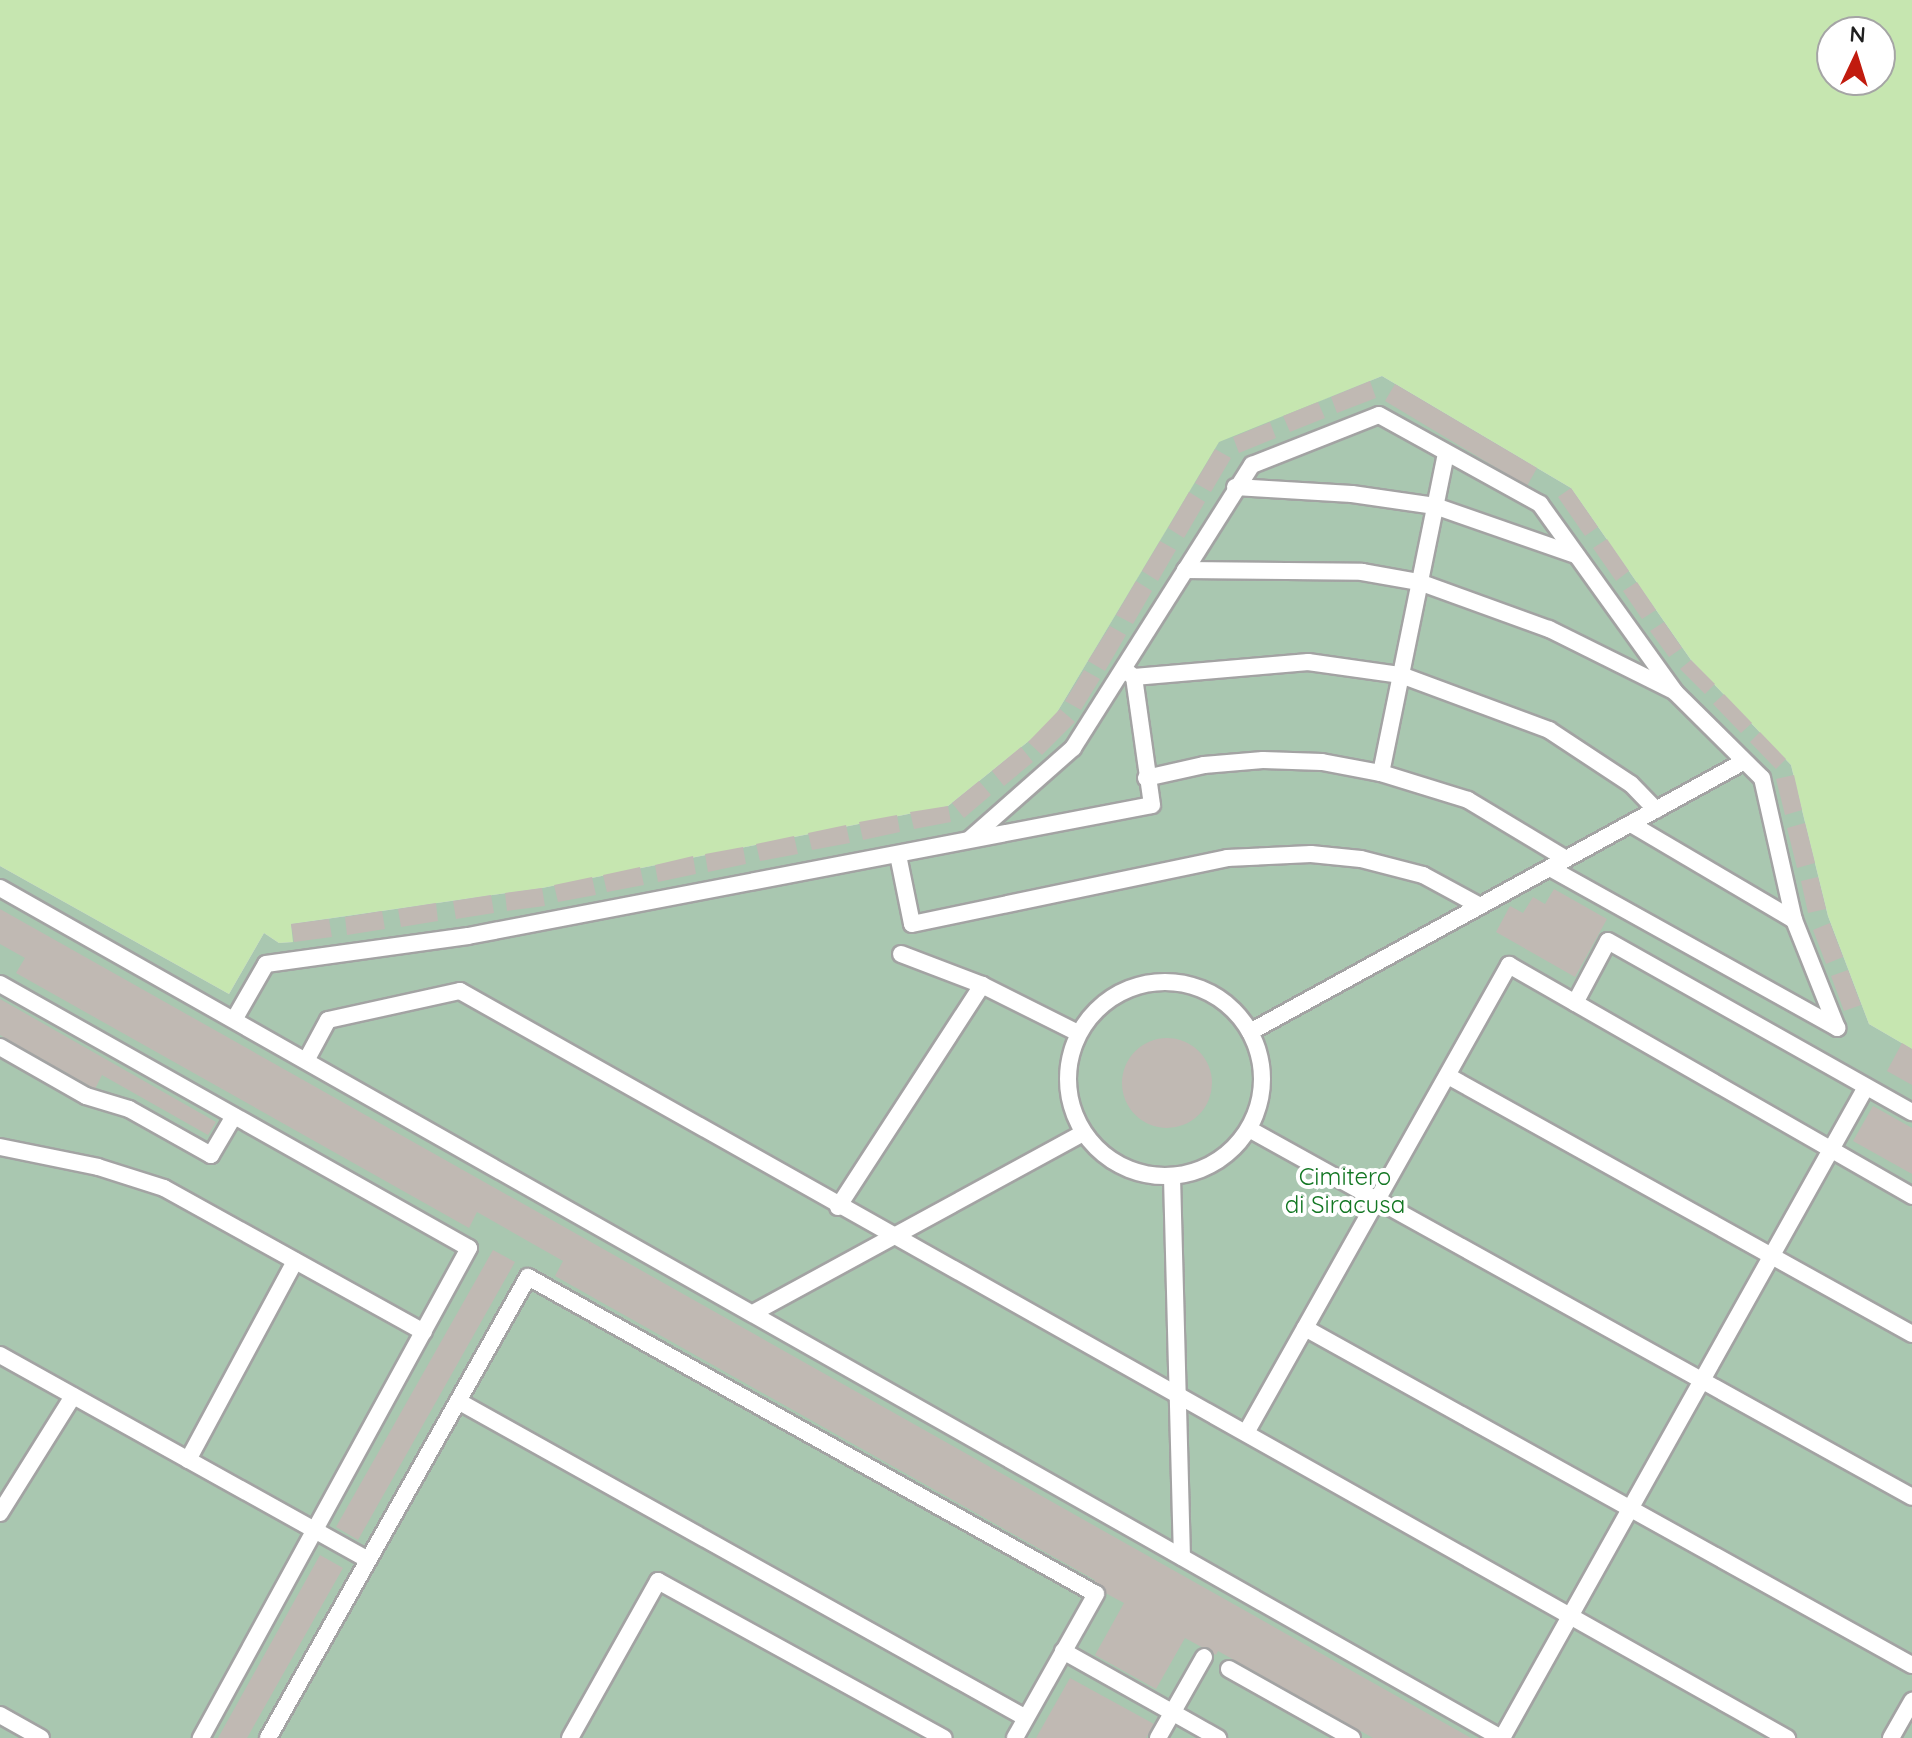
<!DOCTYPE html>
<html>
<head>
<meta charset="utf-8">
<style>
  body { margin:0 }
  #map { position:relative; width:1912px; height:1738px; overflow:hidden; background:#efede6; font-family:Quicksand,sans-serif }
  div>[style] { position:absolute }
  .grass>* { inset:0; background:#c6e6b0 }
  .cemetery>* { inset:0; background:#a9c7b0 }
  .building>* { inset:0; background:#c0b9b3 }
  .round { border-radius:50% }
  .roads { filter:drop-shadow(2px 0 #a3a3a3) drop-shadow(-2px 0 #a3a3a3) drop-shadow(0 2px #a3a3a3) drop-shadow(0 -2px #a3a3a3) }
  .service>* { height:16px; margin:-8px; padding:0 8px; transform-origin:8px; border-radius:8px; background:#fff }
  .service>.ring { margin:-8px; padding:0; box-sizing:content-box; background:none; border:16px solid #fff; border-radius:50% }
  span { translate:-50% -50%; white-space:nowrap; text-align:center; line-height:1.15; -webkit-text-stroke:8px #fff; paint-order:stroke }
  .park-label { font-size:24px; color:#137723 }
  .north { position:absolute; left:1816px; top:16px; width:80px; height:80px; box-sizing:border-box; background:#fff; border:2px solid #a5a5a5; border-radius:50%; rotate:4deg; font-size:22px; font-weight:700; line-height:32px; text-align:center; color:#1f1f1f }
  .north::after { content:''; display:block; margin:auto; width:28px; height:36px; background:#c11b0e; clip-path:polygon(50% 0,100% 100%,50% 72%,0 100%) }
</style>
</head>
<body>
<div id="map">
  <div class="grass">
    <div style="clip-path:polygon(evenodd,0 0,1912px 0,1912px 1049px,1869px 1024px,1828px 916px,1791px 765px,1691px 660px,1571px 488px,1382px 376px,1219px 443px,1050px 724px,948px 806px,542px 888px,291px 924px,294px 942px,279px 943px,264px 933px,229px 994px,0 866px,0 0,1832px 32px,1880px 32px,1880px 80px,1832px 80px,1832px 32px)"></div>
  </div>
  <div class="cemetery">
    <div style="clip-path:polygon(1382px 376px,1571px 488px,1691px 660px,1791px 765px,1828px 916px,1869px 1024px,1912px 1049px,1912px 1738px,0 1738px,0 866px,229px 994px,264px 933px,279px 943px,293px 942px,291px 924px,542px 888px,948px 806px,1050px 724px,1219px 442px)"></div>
  </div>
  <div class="building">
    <div style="clip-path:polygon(1370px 381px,1376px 398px,1337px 413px,1331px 397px)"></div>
    <div style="clip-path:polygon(1395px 384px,1537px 468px,1527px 486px,1385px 401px)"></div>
    <div style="clip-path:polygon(1318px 402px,1325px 418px,1290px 432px,1283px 416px)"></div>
    <div style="clip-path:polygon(1270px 422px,1276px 438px,1239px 453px,1233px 437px)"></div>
    <div style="clip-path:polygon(1215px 449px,1231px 458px,1211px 492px,1195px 483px)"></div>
    <div style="clip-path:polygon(1571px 488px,1598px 527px,1585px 536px,1558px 497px)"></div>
    <div style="clip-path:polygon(1189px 492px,1205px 502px,1184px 538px,1168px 528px)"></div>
    <div style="clip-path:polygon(1607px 539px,1629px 571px,1616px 581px,1593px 548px)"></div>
    <div style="clip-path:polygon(1160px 541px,1176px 550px,1158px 581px,1142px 571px)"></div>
    <div style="clip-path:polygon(1136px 581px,1152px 591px,1133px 624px,1116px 615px)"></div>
    <div style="clip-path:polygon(1637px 582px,1656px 610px,1642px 619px,1623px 591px)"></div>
    <div style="clip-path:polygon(1664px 622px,1682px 648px,1669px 657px,1650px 631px)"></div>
    <div style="clip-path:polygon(1110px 626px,1126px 635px,1105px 671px,1088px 661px)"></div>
    <div style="clip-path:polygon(1691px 660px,1715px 684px,1705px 694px,1680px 669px)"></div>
    <div style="clip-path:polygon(1084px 670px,1100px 679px,1081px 710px,1065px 701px)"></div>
    <div style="clip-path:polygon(1724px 694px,1752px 723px,1741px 733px,1713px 704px)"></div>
    <div style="clip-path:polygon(1060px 709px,1075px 722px,1042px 755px,1028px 742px)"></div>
    <div style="clip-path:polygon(1760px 732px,1786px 759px,1776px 769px,1750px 742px)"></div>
    <div style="clip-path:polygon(1021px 747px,1033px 762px,1004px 786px,992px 771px)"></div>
    <div style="clip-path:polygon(1794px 775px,1802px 810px,1785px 815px,1776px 779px)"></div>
    <div style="clip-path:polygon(979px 781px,991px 795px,964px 818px,952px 803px)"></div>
    <div style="clip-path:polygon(948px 806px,951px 822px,914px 829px,910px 812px)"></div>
    <div style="clip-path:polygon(897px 815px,900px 832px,863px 840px,859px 822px)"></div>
    <div style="clip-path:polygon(1805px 823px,1815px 863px,1797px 868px,1787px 828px)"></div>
    <div style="clip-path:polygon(846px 825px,850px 843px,812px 850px,808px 833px)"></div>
    <div style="clip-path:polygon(794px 836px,798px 854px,760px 861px,756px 844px)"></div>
    <div style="clip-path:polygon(743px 847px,746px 864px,708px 872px,705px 854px)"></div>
    <div style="clip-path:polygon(693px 856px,696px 874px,658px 882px,655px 865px)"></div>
    <div style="clip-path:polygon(640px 867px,644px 885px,607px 892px,603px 875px)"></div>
    <div style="clip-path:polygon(592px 877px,596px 895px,558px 902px,554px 885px)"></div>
    <div style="clip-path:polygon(1818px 877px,1826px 909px,1808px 913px,1801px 881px)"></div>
    <div style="clip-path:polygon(542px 888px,545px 906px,507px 911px,505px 893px)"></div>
    <div style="clip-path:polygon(1554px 889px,1607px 919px,1575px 977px,1496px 932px,1510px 906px,1523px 913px,1533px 897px,1545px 904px)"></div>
    <div style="clip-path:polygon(491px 895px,494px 913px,456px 919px,453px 901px)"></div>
    <div style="clip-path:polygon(436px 903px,438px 921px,401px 927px,398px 909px)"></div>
    <div style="clip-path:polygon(0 909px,1471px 1738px,1373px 1738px,1218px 1651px,1216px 1655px,1185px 1638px,1156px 1689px,1095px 1655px,1124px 1603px,1092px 1586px,1095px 1580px,555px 1276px,563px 1261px,477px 1212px,469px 1228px,16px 973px,25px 958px,0 944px)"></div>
    <div style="clip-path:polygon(382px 911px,385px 929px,347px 935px,345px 917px)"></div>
    <div style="clip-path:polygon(329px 919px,332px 937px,294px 942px,291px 924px)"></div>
    <div style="clip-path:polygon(1830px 923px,1843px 957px,1826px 964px,1813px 930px)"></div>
    <div style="clip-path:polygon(1848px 970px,1861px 1005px,1844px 1011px,1831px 976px)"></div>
    <div style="clip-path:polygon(0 999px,216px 1122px,208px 1135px,102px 1075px,95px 1089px,0 1035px)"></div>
    <div class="round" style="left:1122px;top:1038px;width:90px;height:90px"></div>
    <div style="clip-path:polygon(1902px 1043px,1912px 1049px,1912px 1085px,1887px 1071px)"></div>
    <div style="clip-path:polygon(1873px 1106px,1912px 1128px,1912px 1174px,1853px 1141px)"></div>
    <div style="clip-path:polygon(493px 1250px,515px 1262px,358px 1540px,336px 1527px)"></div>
    <div style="clip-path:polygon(320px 1555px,343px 1568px,256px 1722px,247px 1738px,218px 1738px)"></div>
    <div style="clip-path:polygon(1070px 1678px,1154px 1724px,1146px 1738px,1036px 1738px)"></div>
  </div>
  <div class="roads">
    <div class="service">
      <div style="left:1235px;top:487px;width:117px;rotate:3.4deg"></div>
      <div style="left:1352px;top:494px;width:84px;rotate:8.2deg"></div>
      <div style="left:1435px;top:506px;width:149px;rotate:19.2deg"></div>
      <div style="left:1185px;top:570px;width:177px;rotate:0.6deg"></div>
      <div style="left:1362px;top:572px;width:58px;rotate:10deg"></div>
      <div style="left:1419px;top:582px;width:138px;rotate:19.9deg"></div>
      <div style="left:1549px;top:629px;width:137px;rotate:26.4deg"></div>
      <div style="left:1126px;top:671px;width:10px;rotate:37deg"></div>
      <div style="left:1134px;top:677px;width:175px;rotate:-4.9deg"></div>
      <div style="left:1308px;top:662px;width:94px;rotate:8deg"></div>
      <div style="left:1401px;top:675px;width:158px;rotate:20.4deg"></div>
      <div style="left:1549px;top:730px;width:98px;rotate:33.4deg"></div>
      <div style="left:1631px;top:784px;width:36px;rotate:46deg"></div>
      <div style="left:1381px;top:773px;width:326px;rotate:-78.5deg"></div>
      <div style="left:1146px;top:778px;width:59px;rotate:-12.6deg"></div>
      <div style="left:1204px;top:765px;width:59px;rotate:-4.8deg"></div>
      <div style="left:1263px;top:760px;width:59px;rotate:1.9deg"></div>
      <div style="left:1322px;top:762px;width:60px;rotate:10.6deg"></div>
      <div style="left:1381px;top:773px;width:91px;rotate:17.2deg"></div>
      <div style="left:1468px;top:800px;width:114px;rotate:31deg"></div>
      <div style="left:1631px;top:824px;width:189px;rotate:30.5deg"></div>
      <div style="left:971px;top:838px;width:136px;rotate:-41.4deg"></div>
      <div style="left:1073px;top:748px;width:335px;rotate:-57.7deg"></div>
      <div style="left:1252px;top:465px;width:136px;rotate:-21.5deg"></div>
      <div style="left:1379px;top:415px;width:184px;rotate:28.9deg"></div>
      <div style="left:1540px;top:504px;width:231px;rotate:54.3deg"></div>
      <div style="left:1675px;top:692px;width:122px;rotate:44.7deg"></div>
      <div style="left:1762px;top:778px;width:146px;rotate:77.3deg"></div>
      <div style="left:1794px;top:920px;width:116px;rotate:68.3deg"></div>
      <div style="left:898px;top:855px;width:70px;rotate:78.5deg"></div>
      <div style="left:912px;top:924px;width:322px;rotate:-11.8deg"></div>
      <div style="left:1227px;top:858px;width:84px;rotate:-2.7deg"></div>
      <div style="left:1311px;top:854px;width:50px;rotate:5.7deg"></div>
      <div style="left:1361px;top:859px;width:64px;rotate:14.5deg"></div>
      <div style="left:1423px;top:875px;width:65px;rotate:28.5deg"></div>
      <div style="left:1550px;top:868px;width:329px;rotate:29.1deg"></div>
      <div style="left:0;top:888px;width:1725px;rotate:29.52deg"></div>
      <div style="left:901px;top:954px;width:87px;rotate:20.9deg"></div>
      <div class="ring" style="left:1068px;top:982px;width:178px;height:178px"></div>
      <div style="left:0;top:984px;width:538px;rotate:29.38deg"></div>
      <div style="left:469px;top:1248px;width:559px;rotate:118.68deg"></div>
      <div style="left:1575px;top:1003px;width:70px;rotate:-62deg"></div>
      <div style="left:1608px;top:941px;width:349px;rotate:29.4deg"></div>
      <div style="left:235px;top:1018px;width:62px;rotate:-60.1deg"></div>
      <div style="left:266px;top:964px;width:204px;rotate:-7.9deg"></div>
      <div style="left:468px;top:936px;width:696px;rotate:-10.84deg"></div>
      <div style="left:1152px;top:805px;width:129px;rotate:-98deg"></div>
      <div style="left:1250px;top:1032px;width:562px;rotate:-28.71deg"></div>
      <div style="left:0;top:1047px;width:99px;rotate:29.7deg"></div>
      <div style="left:86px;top:1096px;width:45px;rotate:16.8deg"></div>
      <div style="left:129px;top:1109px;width:94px;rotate:29.3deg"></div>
      <div style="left:211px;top:1155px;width:45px;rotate:-59.5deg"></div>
      <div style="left:307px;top:1059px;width:44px;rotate:-61.7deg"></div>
      <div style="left:328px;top:1020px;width:135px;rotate:-12.4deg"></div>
      <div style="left:460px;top:991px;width:1523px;rotate:29.38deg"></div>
      <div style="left:1448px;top:1076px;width:531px;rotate:29.08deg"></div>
      <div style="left:1249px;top:1129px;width:758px;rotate:29.03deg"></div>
      <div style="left:0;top:1147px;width:100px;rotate:11.5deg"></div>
      <div style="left:98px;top:1167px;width:69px;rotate:17.7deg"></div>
      <div style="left:164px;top:1188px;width:297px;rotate:29deg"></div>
      <div style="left:1172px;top:1177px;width:380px;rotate:88.5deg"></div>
      <div style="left:838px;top:1207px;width:265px;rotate:-57deg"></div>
      <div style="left:982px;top:985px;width:107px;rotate:26.6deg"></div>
      <div style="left:753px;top:1313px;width:376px;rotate:-28.6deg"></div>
      <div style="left:1305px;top:1328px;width:694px;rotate:29.04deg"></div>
      <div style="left:0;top:1355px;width:421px;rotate:29.1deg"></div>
      <div style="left:458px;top:1401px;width:650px;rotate:29.17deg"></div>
      <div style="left:1247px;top:1431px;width:535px;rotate:-60.65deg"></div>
      <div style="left:1509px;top:965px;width:465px;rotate:29.8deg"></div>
      <div style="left:188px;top:1460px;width:226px;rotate:-61.7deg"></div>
      <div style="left:0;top:1513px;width:138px;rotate:-58deg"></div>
      <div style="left:1063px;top:1651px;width:178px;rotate:29.3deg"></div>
      <div style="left:1229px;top:1669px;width:141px;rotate:29.3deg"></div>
      <div style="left:0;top:1715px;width:47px;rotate:29.3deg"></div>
      <div style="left:268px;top:1738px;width:529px;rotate:-60.58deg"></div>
      <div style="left:528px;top:1277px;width:650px;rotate:29.17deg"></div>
      <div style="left:1096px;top:1594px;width:165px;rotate:119.4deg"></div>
      <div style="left:570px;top:1738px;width:180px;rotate:-60.7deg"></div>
      <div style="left:658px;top:1581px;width:326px;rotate:28.8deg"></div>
      <div style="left:1158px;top:1738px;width:93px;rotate:-60.4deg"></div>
      <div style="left:1502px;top:1738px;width:746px;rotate:-60.79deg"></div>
      <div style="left:1891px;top:1738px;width:43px;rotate:-60.4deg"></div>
    </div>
  </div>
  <div class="park-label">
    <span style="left:1345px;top:1191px">Cimitero<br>di Siracusa</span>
  </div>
  <div class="north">N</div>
</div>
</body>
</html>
